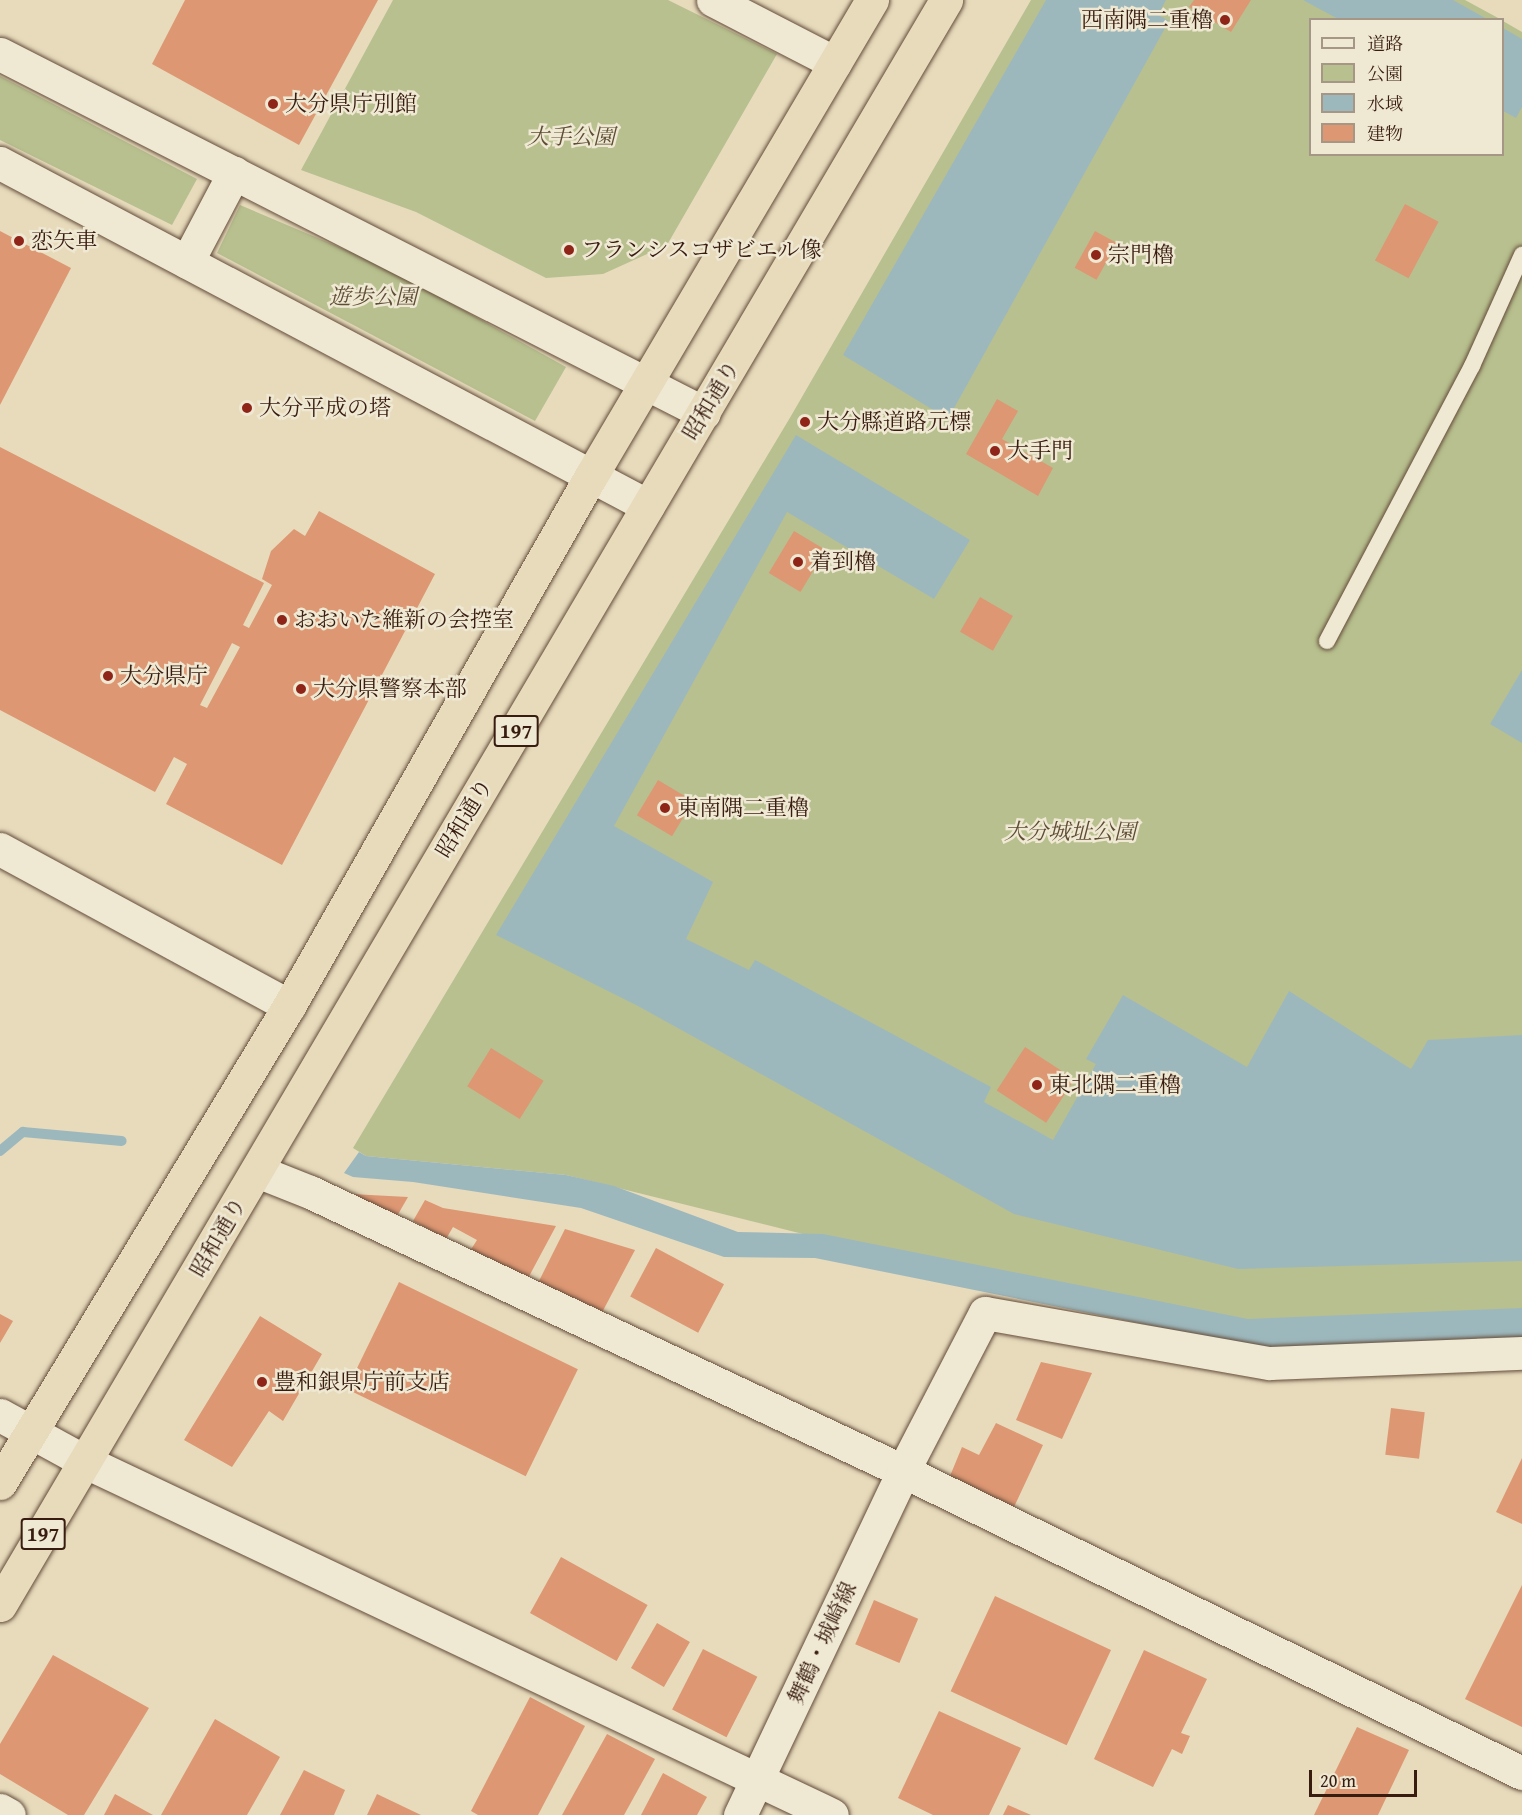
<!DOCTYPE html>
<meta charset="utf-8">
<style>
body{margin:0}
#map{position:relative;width:1522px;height:1815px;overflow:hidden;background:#e7dbbc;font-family:"Gentium Book Plus","Noto Serif JP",serif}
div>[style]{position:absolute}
.green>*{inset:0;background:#b8c08f}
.water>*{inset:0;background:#9db8bd}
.stream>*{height:10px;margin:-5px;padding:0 5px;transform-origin:5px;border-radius:5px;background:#9db8bd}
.building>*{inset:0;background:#dd9773;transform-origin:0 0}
.roads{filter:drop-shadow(0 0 2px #644c3a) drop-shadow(0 0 2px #644c3a)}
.lane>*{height:16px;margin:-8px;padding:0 8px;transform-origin:8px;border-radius:8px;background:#efe8d3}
.street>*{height:33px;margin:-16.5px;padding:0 16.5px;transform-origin:16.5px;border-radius:16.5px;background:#efe8d3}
.secondary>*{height:33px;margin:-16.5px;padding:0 16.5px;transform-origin:16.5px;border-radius:16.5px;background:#efe8d3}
.highway>*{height:33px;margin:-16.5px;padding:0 16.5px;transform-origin:16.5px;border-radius:16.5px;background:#e7dbbc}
.dots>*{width:16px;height:16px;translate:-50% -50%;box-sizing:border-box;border:3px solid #efe8d3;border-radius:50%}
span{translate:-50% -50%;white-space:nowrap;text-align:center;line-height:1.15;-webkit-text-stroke:5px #efe8d3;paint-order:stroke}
.shield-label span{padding:2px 4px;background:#efe8d3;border:2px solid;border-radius:4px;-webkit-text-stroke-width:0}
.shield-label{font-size:21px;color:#381c0f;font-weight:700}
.poi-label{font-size:22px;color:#381c0f}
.right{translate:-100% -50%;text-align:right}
.left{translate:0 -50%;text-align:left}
.park-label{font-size:22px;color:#5e4d35;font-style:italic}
.street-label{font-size:22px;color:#381c0f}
.legend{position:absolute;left:1309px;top:18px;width:195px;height:138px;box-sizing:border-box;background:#efe8d3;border:2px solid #a69685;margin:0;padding:8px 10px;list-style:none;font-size:18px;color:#381c0f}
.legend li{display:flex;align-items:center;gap:12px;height:30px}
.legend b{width:30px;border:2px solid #a69685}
.scale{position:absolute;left:1309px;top:1770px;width:108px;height:27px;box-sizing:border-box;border:3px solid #381c0f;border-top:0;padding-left:8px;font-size:18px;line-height:21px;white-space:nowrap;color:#381c0f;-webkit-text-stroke:4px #efe8d3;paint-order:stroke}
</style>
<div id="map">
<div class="green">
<i style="clip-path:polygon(393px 0,668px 0,777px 54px,667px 245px,603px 274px,546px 278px,416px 212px,301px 170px)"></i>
<i style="clip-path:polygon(1031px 0,1465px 0,1500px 19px,1310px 20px,1310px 154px,1502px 154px,1503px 21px,1522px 32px,1522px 1332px,1252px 1346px,566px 1175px,366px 1156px,353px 1148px,791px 416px)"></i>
<i style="clip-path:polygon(0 76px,197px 179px,172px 225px,0 140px)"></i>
<i style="clip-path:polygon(240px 205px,386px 267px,566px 367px,535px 421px,217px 253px)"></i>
</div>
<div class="water">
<i style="clip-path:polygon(1046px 0,1166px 0,1158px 15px,1169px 21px,948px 419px,843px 355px)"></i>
<i style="clip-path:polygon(1303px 0,1453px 0,1487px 19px,1338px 19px)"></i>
<i style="clip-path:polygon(1503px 28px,1522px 39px,1522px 107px,1516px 118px,1503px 111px)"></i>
<i style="clip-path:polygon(796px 435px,970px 540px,934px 599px,787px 512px,614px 826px,713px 882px,686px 939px,749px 970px,755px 960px,991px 1087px,984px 1102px,1053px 1140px,1096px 1064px,1086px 1059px,1123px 995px,1247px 1067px,1289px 991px,1411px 1069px,1428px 1040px,1522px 1035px,1522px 1261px,1238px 1269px,1014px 1214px,638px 1006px,496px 935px)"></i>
<i style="clip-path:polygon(1522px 670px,1522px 743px,1490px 724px)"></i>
<i style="clip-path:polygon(359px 1152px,366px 1156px,566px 1175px,614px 1186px,738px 1232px,823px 1234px,1248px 1319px,1522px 1308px,1522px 1339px,1263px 1348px,815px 1258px,724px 1257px,581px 1208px,413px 1182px,353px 1177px,344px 1173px)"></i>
</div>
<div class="stream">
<i style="left:0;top:1151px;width:30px;rotate:-40deg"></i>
<i style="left:23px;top:1132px;width:99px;rotate:5.2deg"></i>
</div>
<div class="building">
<i style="clip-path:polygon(185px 0,378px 0,299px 145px,152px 64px)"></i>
<i style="clip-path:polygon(1194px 0,1251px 0,1231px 32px,1189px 7px)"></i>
<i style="left:1405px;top:204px;width:38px;height:64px;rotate:28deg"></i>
<i style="clip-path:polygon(0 231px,71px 268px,0 405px)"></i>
<i style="left:1095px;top:231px;width:25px;height:42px;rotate:29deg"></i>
<i style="clip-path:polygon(997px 399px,1018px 411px,1002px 439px,1053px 468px,1038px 496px,966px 454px)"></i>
<i style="clip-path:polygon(evenodd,0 447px,264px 583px,243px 625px,249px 628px,272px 585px,262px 579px,271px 551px,294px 529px,305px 536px,319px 511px,435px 574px,282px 865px,166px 804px,187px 764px,174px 757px,155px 792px,0 710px,0 447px,232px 643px,240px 647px,207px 708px,200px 705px,232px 643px)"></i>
<i style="left:794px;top:531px;width:37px;height:49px;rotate:31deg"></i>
<i style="left:980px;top:597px;width:38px;height:40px;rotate:30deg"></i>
<i style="left:658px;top:780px;width:41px;height:41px;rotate:31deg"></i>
<i style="left:1025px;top:1047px;width:59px;height:52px;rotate:33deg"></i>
<i style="left:491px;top:1048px;width:62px;height:45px;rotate:32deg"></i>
<i style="clip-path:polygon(351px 1194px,408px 1197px,393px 1223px)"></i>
<i style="clip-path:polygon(425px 1200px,443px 1208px,556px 1226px,526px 1282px,470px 1251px,477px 1240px,453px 1227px,446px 1239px,413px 1221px)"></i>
<i style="clip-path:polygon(565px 1229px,635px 1250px,597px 1322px,535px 1289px)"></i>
<i style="left:656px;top:1248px;width:77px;height:55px;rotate:28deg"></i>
<i style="left:399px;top:1282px;width:199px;height:119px;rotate:26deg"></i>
<i style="clip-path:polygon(0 1314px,13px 1321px,0 1343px)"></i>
<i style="clip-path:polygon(260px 1316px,322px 1354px,283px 1421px,269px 1411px,232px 1467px,184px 1440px)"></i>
<i style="clip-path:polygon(1041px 1362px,1092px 1373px,1062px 1439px,1016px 1420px)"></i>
<i style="left:1391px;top:1408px;width:34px;height:47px;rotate:7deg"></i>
<i style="clip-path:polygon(996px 1423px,1043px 1445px,1014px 1507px,950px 1476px,962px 1447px,979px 1455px)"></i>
<i style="clip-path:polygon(1522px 1458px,1522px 1524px,1496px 1512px)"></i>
<i style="left:561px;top:1557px;width:99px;height:64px;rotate:29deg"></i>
<i style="clip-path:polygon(1522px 1585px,1522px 1727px,1465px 1699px)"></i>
<i style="left:995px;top:1596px;width:128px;height:105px;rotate:25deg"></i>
<i style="left:874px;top:1600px;width:48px;height:48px;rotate:23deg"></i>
<i style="left:657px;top:1623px;width:38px;height:52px;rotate:30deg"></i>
<i style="left:703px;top:1649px;width:61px;height:68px;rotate:27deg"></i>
<i style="clip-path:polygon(1144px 1650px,1207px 1679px,1181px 1733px,1190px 1736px,1182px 1754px,1172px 1749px,1153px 1787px,1094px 1759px)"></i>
<i style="clip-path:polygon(53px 1655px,149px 1708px,84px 1815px,68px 1815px,0 1774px,0 1744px)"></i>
<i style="clip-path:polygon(530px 1697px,585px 1726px,538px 1815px,478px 1815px,471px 1811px)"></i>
<i style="clip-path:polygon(939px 1711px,1021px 1748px,989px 1815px,933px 1815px,898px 1798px)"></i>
<i style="clip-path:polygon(215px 1719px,280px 1757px,247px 1815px,161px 1815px)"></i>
<i style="clip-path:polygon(1357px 1727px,1409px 1750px,1378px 1815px,1314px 1815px)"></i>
<i style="clip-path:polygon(607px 1734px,655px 1759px,624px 1815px,562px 1815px)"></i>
<i style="clip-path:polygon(304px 1770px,345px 1790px,334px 1815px,280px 1815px)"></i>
<i style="clip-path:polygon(663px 1773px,707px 1797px,697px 1815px,641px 1815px)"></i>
<i style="clip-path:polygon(115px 1794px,153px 1815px,104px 1815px)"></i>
<i style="clip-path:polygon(377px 1794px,421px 1815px,367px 1815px)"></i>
<i style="clip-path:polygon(1008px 1805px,1031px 1815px,1003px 1815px)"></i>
</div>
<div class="roads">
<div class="lane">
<i style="left:1327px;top:641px;width:311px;rotate:-62.2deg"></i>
<i style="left:1472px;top:366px;width:122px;rotate:-65.8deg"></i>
</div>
<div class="street">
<i style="left:713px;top:0;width:137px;rotate:27.3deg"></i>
<i style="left:187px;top:262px;width:101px;rotate:-62.2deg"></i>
<i style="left:0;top:849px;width:329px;rotate:28.5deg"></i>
<i style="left:257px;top:1171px;width:57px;rotate:21.6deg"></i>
<i style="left:310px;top:1192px;width:655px;rotate:25.2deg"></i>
<i style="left:903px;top:1471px;width:689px;rotate:26.01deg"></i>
<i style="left:0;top:1415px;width:98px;rotate:28.7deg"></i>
<i style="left:86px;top:1462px;width:825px;rotate:25.32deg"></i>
<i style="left:0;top:1810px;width:10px;rotate:29deg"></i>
<i style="left:740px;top:1815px;width:381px;rotate:-64.6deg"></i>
<i style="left:903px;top:1471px;width:178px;rotate:-62.6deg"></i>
<i style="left:985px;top:1313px;width:289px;rotate:10deg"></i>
<i style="left:1270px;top:1363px;width:252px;rotate:-2.3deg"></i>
</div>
<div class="secondary">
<i style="left:0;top:54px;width:790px;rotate:27.02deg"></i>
<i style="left:0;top:163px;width:733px;rotate:27.89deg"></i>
</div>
<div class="highway">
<i style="left:0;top:1483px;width:558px;rotate:-58.79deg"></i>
<i style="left:289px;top:1006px;width:610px;rotate:-60.33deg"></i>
<i style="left:591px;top:476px;width:553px;rotate:-59.45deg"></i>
<i style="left:0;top:1605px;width:1863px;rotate:-59.48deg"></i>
</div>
</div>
<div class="dots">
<i style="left:1225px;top:20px;background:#8f2418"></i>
<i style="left:273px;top:104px;background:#8f2418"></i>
<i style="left:19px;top:241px;background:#8f2418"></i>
<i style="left:569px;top:250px;background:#8f2418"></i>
<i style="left:1096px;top:255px;background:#8f2418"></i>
<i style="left:247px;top:408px;background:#8f2418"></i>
<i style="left:805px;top:422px;background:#8f2418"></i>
<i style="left:995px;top:451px;background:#8f2418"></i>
<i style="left:798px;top:562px;background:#8f2418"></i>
<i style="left:282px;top:620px;background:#8f2418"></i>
<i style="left:108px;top:676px;background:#8f2418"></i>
<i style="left:301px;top:689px;background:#8f2418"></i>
<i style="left:665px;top:808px;background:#8f2418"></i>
<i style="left:1037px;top:1085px;background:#8f2418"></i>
<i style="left:262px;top:1382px;background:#8f2418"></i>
</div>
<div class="shield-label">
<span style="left:516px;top:731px">197</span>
<span style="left:43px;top:1534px">197</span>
</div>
<div class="poi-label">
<span class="right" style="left:1213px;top:20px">西南隅二重櫓</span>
<span class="left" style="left:285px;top:104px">大分県庁別館</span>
<span class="left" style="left:31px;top:241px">恋矢車</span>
<span class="left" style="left:581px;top:250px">フランシスコザビエル像</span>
<span class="left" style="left:1108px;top:255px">宗門櫓</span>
<span class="left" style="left:259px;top:408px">大分平成の塔</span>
<span class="left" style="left:817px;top:422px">大分縣道路元標</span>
<span class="left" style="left:1007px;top:451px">大手門</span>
<span class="left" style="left:810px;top:562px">着到櫓</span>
<span class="left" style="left:294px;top:620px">おおいた維新の会控室</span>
<span class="left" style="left:120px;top:676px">大分県庁</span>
<span class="left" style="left:313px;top:689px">大分県警察本部</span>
<span class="left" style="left:677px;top:808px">東南隅二重櫓</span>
<span class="left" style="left:1049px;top:1085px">東北隅二重櫓</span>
<span class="left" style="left:274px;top:1382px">豊和銀県庁前支店</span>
</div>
<div class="park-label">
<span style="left:571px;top:137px">大手公園</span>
<span style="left:373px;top:297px">遊歩公園</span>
<span style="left:1070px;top:832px">大分城址公園</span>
</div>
<div class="street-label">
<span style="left:711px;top:400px;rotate:-59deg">昭和通り</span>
<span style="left:464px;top:818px;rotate:-59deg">昭和通り</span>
<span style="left:218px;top:1237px;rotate:-60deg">昭和通り</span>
<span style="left:822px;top:1643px;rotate:-65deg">舞鶴・城崎線</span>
</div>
<ul class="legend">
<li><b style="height:8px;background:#efe8d3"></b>道路</li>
<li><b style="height:16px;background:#b8c08f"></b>公園</li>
<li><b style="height:16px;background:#9db8bd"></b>水域</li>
<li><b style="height:16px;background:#dd9773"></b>建物</li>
</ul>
<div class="scale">20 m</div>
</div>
